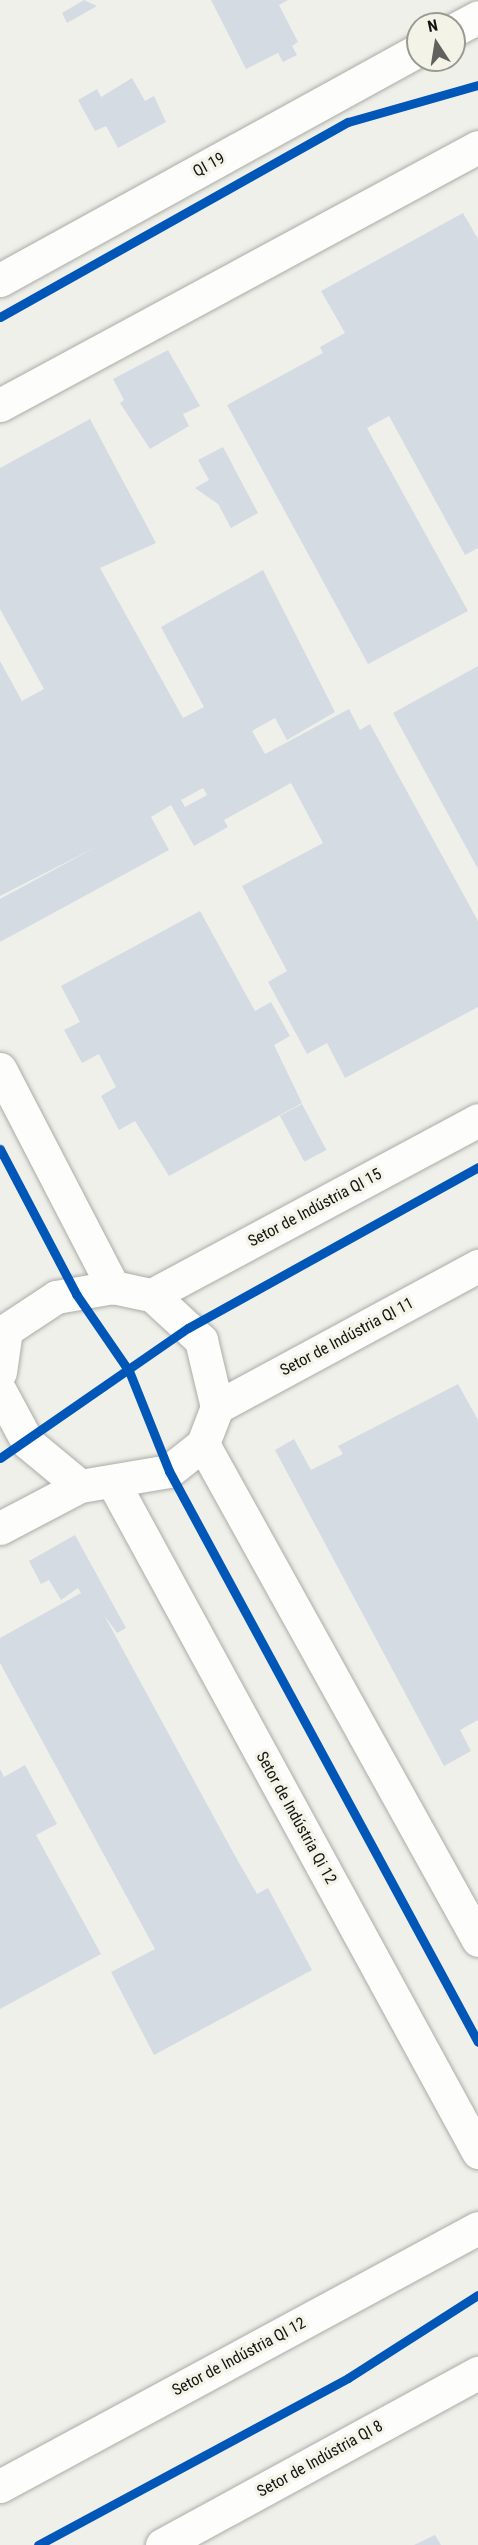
<!DOCTYPE html>
<meta charset="utf-8">
<style>
body{margin:0}
#map{position:relative;width:478px;height:2545px;overflow:hidden;background:#f0f0eb;font-family:"Roboto Condensed",sans-serif}
div>[style]{position:absolute}
.building>*{inset:0;background:#d4dbe3;transform-origin:0 0}
.roads{filter:drop-shadow(0 0 2px #acaca7) drop-shadow(0 0 2px #acaca7)}
.minor>*{height:33px;margin:-16.5px;padding:0 16.5px;transform-origin:16.5px;border-radius:16.5px;background:#fdfdfc}
.cycleway>*{height:9px;margin:-4.5px;padding:0 4.5px;transform-origin:4.5px;border-radius:4.5px;background:#0057b8}
span{translate:-50% -50%;white-space:nowrap;text-align:center;line-height:1.15;-webkit-text-stroke:6px #f3f3e8;paint-order:stroke}
.street-label{font-size:16px;color:#151411}
.north{position:absolute;left:406px;top:12px;width:60px;height:60px;box-sizing:border-box;background:#f3f3e8;border:2px solid #9a9a92;border-radius:50%;rotate:348deg;font-size:16px;font-weight:700;line-height:24px;text-align:center;color:#151411}
.north::after{content:'';display:block;margin:auto;width:21px;height:27px;background:#62615d;clip-path:polygon(50% 0,100% 100%,50% 72%,0 100%)}
</style>
<div id="map">
<div class="building">
<i style="clip-path:polygon(84px 0,97px 6px,67px 23px,62px 13px)"></i>
<i style="clip-path:polygon(211px 0,288px 0,279px 5px,298px 42px,292px 46px,297px 55px,283px 62px,278px 53px,246px 69px)"></i>
<i style="clip-path:polygon(132px 78px,145px 101px,154px 96px,166px 122px,118px 148px,106px 126px,95px 131px,78px 100px,97px 89px,101px 97px)"></i>
<i style="clip-path:polygon(463px 213px,478px 239px,478px 548px,465px 555px,389px 416px,367px 428px,468px 611px,368px 664px,227px 405px,323px 353px,320px 347px,345px 333px,321px 291px)"></i>
<i style="clip-path:polygon(168px 350px,200px 406px,183px 414px,189px 426px,150px 449px,120px 403px,124px 400px,113px 379px)"></i>
<i style="clip-path:polygon(evenodd,90px 419px,156px 543px,100px 568px,183px 718px,204px 707px,161px 627px,263px 570px,335px 712px,287px 740px,275px 718px,252px 731px,265px 754px,349px 709px,360px 730px,370px 724px,478px 921px,478px 1007px,345px 1078px,327px 1043px,307px 1054px,268px 982px,287px 971px,242px 886px,323px 843px,291px 783px,224px 820px,228px 827px,194px 846px,171px 805px,151px 817px,169px 850px,0 942px,0 899px,98px 846px,0 896px,0 661px,22px 701px,44px 689px,0 609px,0 468px,90px 419px,203px 788px,207px 795px,185px 807px,181px 800px,203px 788px)"></i>
<i style="clip-path:polygon(223px 447px,258px 513px,231px 528px,218px 504px,195px 488px,209px 480px,198px 460px)"></i>
<i style="clip-path:polygon(478px 666px,478px 869px,393px 713px)"></i>
<i style="clip-path:polygon(200px 911px,255px 1011px,271px 1002px,290px 1036px,274px 1045px,302px 1103px,169px 1176px,135px 1121px,119px 1130px,101px 1096px,116px 1087px,99px 1054px,82px 1063px,64px 1030px,80px 1022px,61px 986px)"></i>
<i style="left:302px;top:1104px;width:52px;height:25px;rotate:62deg"></i>
<i style="clip-path:polygon(458px 1384px,478px 1420px,478px 1720px,460px 1730px,471px 1751px,444px 1766px,275px 1450px,294px 1439px,311px 1470px,343px 1454px,338px 1446px)"></i>
<i style="clip-path:polygon(75px 1535px,126px 1628px,117px 1633px,104px 1615px,234px 1854px,257px 1894px,268px 1888px,312px 1970px,154px 2055px,111px 1972px,155px 1949px,0 1663px,0 1638px,81px 1593px,78px 1588px,61px 1600px,49px 1580px,41px 1584px,29px 1561px)"></i>
<i style="clip-path:polygon(25px 1765px,57px 1824px,36px 1835px,101px 1954px,0 2009px,0 1769px,4px 1777px)"></i>
<i style="clip-path:polygon(435px 2535px,441px 2545px,414px 2545px)"></i>
</div>
<div class="roads">
<div class="minor">
<i style="left:454px;top:30px;width:27px;rotate:-28deg"></i>
<i style="left:0;top:280px;width:477px;rotate:-28.8deg"></i>
<i style="left:0;top:405px;width:543px;rotate:-28.36deg"></i>
<i style="left:0;top:1069px;width:246px;rotate:62.6deg"></i>
<i style="left:152px;top:1295px;width:370px;rotate:-28.2deg"></i>
<i style="left:0;top:1372px;width:42px;rotate:-81.9deg"></i>
<i style="left:6px;top:1330px;width:60px;rotate:-33.4deg"></i>
<i style="left:56px;top:1297px;width:58px;rotate:-10deg"></i>
<i style="left:113px;top:1287px;width:40px;rotate:12deg"></i>
<i style="left:152px;top:1295px;width:67px;rotate:42.6deg"></i>
<i style="left:201px;top:1340px;width:69px;rotate:76.6deg"></i>
<i style="left:217px;top:1407px;width:40px;rotate:111deg"></i>
<i style="left:203px;top:1444px;width:43px;rotate:141.5deg"></i>
<i style="left:169px;top:1471px;width:90px;rotate:170.4deg"></i>
<i style="left:80px;top:1486px;width:67px;rotate:-140.4deg"></i>
<i style="left:28px;top:1443px;width:59px;rotate:-118.3deg"></i>
<i style="left:217px;top:1407px;width:297px;rotate:-28.4deg"></i>
<i style="left:203px;top:1444px;width:567px;rotate:60.99deg"></i>
<i style="left:114px;top:1484px;width:761px;rotate:61.41deg"></i>
<i style="left:0;top:1528px;width:90px;rotate:-27.7deg"></i>
<i style="left:0;top:2486px;width:543px;rotate:-28.36deg"></i>
<i style="left:162px;top:2545px;width:360px;rotate:-28.6deg"></i>
</div>
</div>
<div class="cycleway">
<i style="left:0;top:317px;width:399px;rotate:-29.3deg"></i>
<i style="left:348px;top:122px;width:135px;rotate:-15.9deg"></i>
<i style="left:0;top:1149px;width:164px;rotate:62.3deg"></i>
<i style="left:76px;top:1294px;width:93px;rotate:55.5deg"></i>
<i style="left:129px;top:1371px;width:108px;rotate:68.2deg"></i>
<i style="left:169px;top:1471px;width:649px;rotate:61.58deg"></i>
<i style="left:0;top:1458px;width:229px;rotate:-34.7deg"></i>
<i style="left:188px;top:1328px;width:332px;rotate:-29deg"></i>
<i style="left:38px;top:2545px;width:352px;rotate:-28.3deg"></i>
<i style="left:348px;top:2378px;width:154px;rotate:-32.6deg"></i>
</div>
<div class="street-label">
<span style="left:209px;top:165px;rotate:-29deg">QI 19</span>
<span style="left:315px;top:1208px;rotate:-28deg">Setor de Indústria QI 15</span>
<span style="left:347px;top:1337px;rotate:-28deg">Setor de Indústria QI 11</span>
<span style="left:296px;top:1818px;rotate:61deg">Setor de Indústria Qi 12</span>
<span style="left:239px;top:2357px;rotate:-28deg">Setor de Indústria QI 12</span>
<span style="left:320px;top:2459px;rotate:-29deg">Setor de Indústria QI 8</span>
</div>
<div class="north">N</div>
</div>
